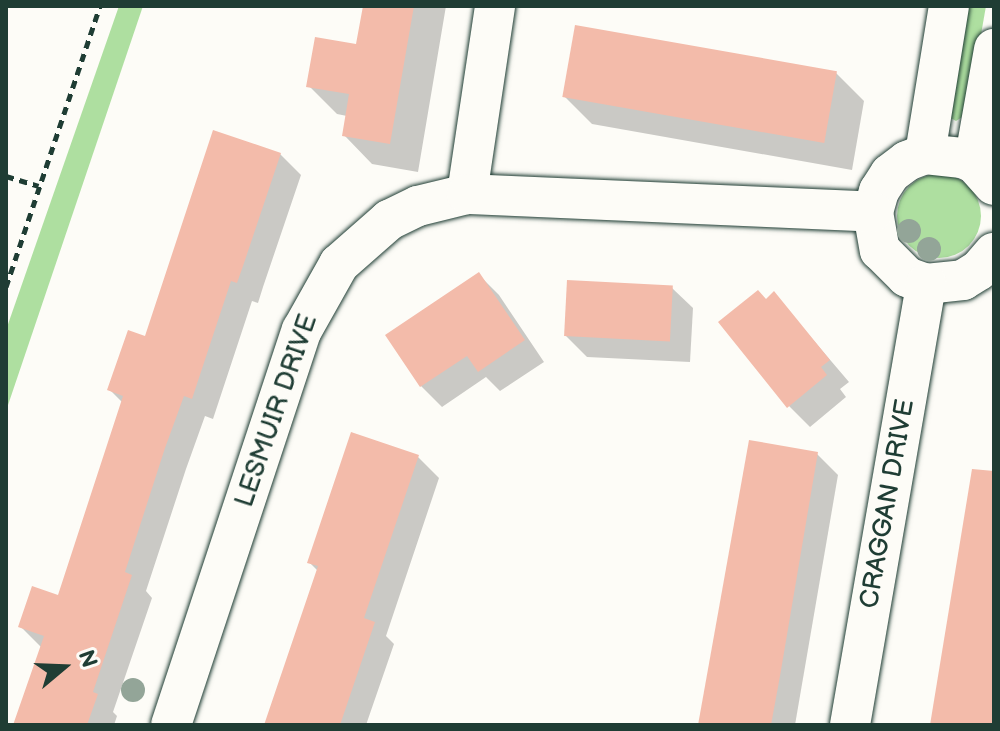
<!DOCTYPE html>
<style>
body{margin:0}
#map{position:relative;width:1000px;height:731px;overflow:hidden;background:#fdfcf7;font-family:"Balsamiq Sans",sans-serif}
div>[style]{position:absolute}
.green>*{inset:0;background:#aedfa0}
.round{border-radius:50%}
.shadow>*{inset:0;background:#0003}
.building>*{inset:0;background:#f3bbaa;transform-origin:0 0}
.path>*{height:5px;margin-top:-2.5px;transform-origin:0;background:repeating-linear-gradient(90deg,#1f3d34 0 8px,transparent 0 14px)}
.roads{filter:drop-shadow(0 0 2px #1f3d34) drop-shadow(0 0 2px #1f3d34)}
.street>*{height:40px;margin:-20px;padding:0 20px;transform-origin:20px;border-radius:20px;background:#fdfcf7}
.trees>*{width:24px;height:24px;margin:-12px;border-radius:50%;background:#93a598}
span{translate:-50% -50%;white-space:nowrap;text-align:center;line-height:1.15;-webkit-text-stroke:7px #fdfcf7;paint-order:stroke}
.street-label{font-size:26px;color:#1f3d34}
.frame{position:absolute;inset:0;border:8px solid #1f3d34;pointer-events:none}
.north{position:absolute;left:24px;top:627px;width:80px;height:80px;-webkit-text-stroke:6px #fdfcf7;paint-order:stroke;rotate:71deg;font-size:22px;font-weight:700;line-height:32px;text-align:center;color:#1f3d34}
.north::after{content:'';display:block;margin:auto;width:28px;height:36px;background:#1f3d34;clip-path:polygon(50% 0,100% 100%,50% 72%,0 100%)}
</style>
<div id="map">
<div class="green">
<i style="clip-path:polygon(119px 6px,143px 6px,6px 411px,6px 330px)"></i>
<i style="clip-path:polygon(965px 6px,986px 6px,967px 114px,956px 121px,949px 117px)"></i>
<i class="round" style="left:897px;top:174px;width:84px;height:84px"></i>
</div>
<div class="shadow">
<i style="clip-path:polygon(365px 6px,446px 6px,418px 172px,372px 164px,344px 135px,347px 116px,337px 114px,309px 86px,358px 46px)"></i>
<i style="clip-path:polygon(836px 73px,864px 101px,852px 170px,592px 124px,564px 96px)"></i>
<i style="clip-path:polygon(280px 154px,301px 175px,263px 287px,258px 303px,252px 301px,213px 419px,205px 416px,186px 469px,146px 591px,152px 598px,113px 712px,117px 716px,114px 725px,15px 725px,42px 648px,20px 626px,59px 598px,123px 403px,110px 390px)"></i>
<i style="clip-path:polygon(478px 274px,499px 295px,544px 362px,500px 391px,486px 377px,442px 407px,421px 386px,387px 336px)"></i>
<i style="clip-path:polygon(672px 288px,693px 308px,690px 362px,587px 357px,566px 336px)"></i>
<i style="clip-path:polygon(774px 294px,849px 382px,840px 389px,846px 397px,810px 427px,789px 406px)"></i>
<i style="clip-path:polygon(352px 435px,418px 457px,439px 478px,386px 636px,394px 644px,366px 725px,266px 725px,318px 571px,309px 562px)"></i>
<i style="clip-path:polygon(817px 454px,838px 475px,795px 725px,700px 725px)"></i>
</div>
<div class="building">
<i style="clip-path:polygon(363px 6px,414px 6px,390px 144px,342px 136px,349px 94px,306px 87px,315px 37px,356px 44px)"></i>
<i style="left:575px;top:25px;width:266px;height:73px;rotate:10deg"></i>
<i style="clip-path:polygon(213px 130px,281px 153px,243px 266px,237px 283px,231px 281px,192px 399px,184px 396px,165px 448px,125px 572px,132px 575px,93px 692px,98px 694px,87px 725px,13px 725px,44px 636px,18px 627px,32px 586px,58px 595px,123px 396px,107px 390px,128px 330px,145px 336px)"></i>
<i style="clip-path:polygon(479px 272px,525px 340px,478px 372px,467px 356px,420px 387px,385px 335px)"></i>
<i style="left:567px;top:280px;width:106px;height:56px;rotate:3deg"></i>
<i style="clip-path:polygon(758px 290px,766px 299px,774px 291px,830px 360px,821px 367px,827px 375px,787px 408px,718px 322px)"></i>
<i style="clip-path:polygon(351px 432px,419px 455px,364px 618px,375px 622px,340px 725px,264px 725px,318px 566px,307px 563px)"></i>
<i style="clip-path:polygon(749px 440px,818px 452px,780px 676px,771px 725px,698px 725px)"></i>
<i style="clip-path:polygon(972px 469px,994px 471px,994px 725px,930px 725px)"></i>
</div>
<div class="path">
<i style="left:6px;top:176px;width:34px;rotate:17deg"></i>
<i style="left:6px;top:287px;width:296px;rotate:-71.5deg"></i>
</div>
<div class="roads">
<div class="street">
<i style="left:925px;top:154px;width:150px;rotate:-80.8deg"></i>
<i style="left:974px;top:163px;width:116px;rotate:-80deg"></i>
<i style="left:994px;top:185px;width:30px;rotate:-132deg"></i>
<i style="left:974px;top:163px;width:13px;rotate:-157deg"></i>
<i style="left:962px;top:158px;width:37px;rotate:-174deg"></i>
<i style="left:925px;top:154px;width:19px;rotate:159deg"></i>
<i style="left:907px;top:161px;width:21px;rotate:143deg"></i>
<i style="left:890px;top:174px;width:20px;rotate:123deg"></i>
<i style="left:879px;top:191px;width:22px;rotate:106deg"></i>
<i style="left:873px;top:212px;width:39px;rotate:80deg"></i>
<i style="left:880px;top:250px;width:38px;rotate:45deg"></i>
<i style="left:907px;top:277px;width:20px;rotate:20deg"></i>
<i style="left:926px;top:284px;width:37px;rotate:-6deg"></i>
<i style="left:963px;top:280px;width:19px;rotate:-32deg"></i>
<i style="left:979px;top:270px;width:23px;rotate:-49deg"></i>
<i style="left:467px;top:194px;width:190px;rotate:-81.5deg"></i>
<i style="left:171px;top:725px;width:416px;rotate:-71.7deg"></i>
<i style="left:302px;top:330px;width:76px;rotate:-60.7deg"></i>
<i style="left:339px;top:264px;width:67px;rotate:-41.3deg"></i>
<i style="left:389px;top:220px;width:32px;rotate:-26deg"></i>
<i style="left:418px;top:206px;width:50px;rotate:-13.8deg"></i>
<i style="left:467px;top:194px;width:406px;rotate:2.5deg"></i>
<i style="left:850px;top:725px;width:448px;rotate:-80.2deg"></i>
</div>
</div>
<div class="trees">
<i style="left:909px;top:231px"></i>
<i style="left:929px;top:249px"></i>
<i style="left:133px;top:690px"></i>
</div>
<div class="street-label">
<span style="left:277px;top:411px;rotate:-71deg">LESMUIR DRIVE</span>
<span style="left:888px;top:504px;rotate:-80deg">CRAGGAN DRIVE</span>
</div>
<div class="frame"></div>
<div class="north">N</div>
</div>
